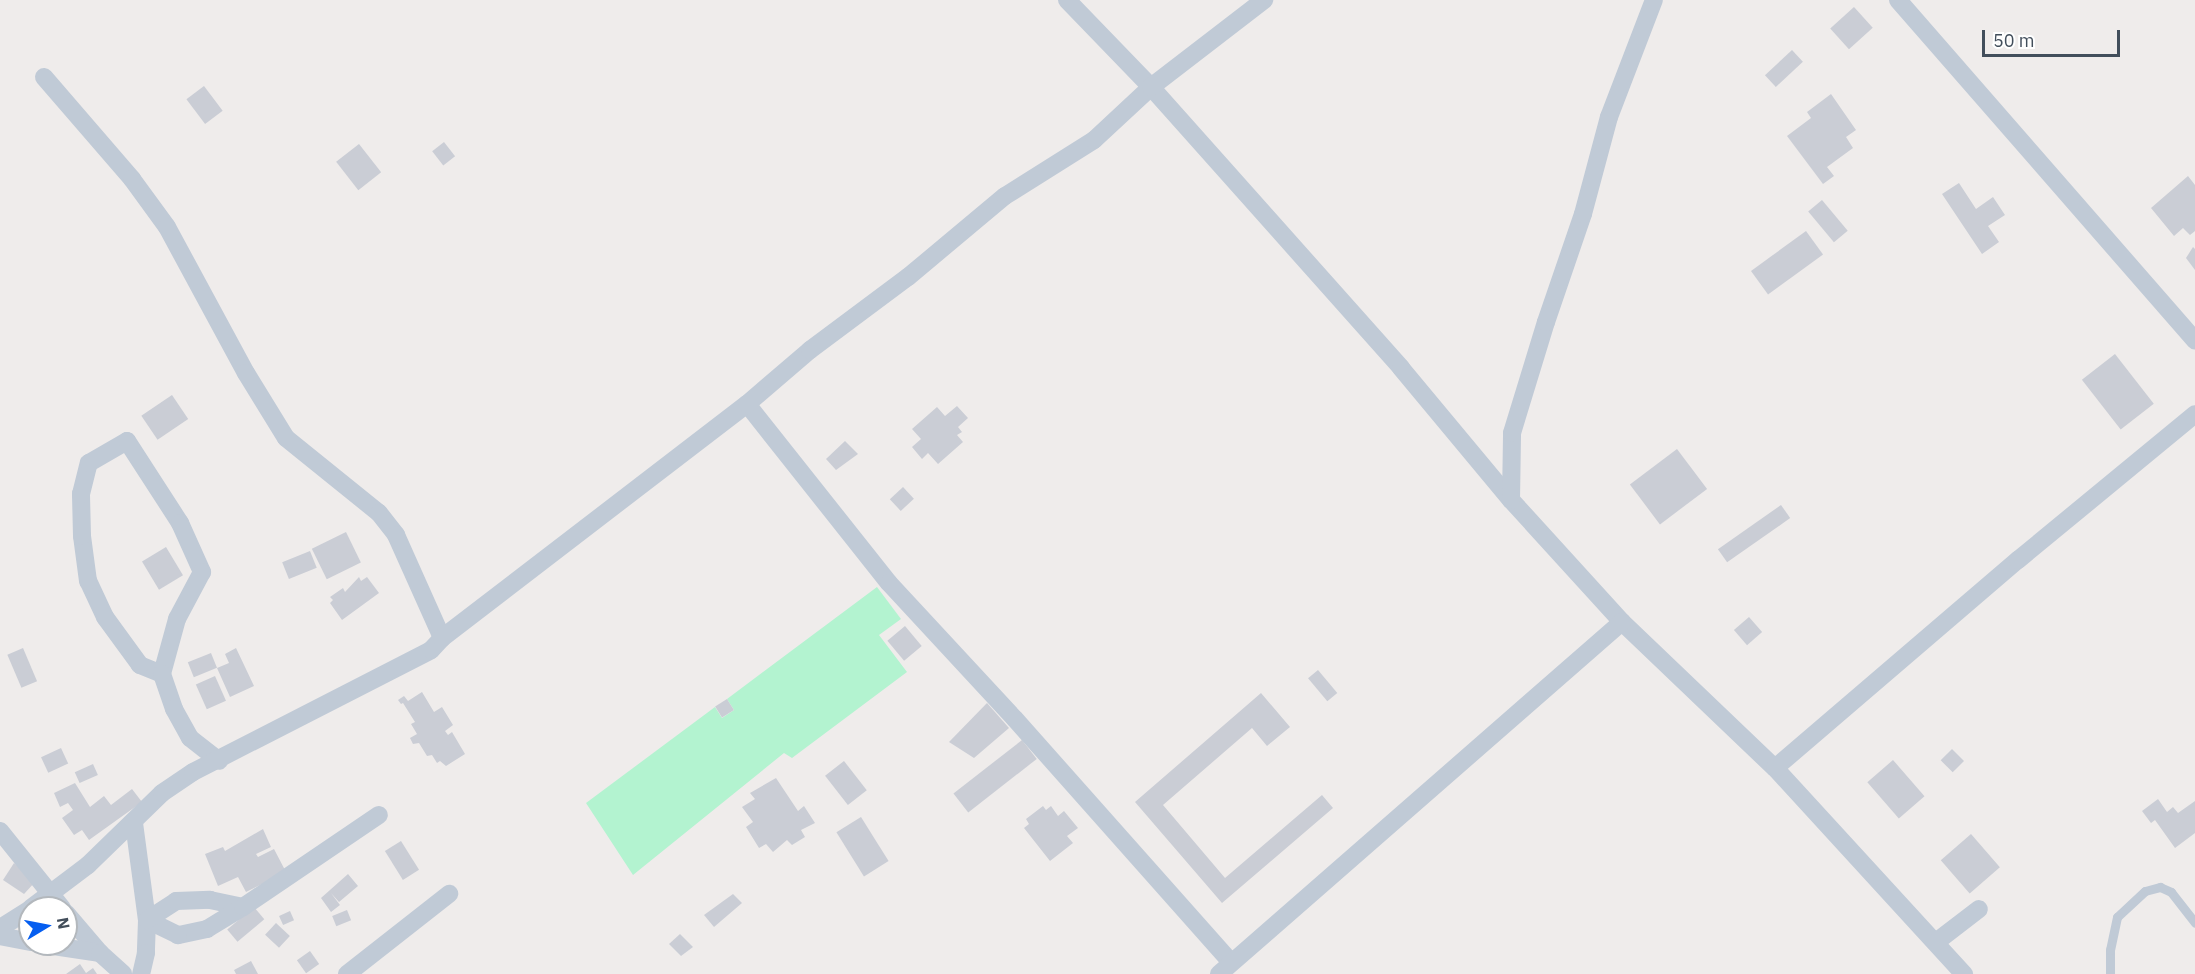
<!DOCTYPE html>
<style>
body{margin:0}
#map{position:relative;width:2195px;height:974px;overflow:hidden;background:#efeceb;font-family:"IBM Plex Sans",sans-serif}
div>[style]{position:absolute}
.green>*{inset:0;background:#b3f3d0}
.building>*{inset:0;background:#cacdd5;transform-origin:0 0}
.service>*{height:9px;margin:-4.5px;padding:0 4.5px;transform-origin:4.5px;border-radius:4.5px;background:#c0cad6}
.minor>*{height:18px;margin:-9px;padding:0 9px;transform-origin:9px;border-radius:9px;background:#c0cad6}
span{translate:-50% -50%;white-space:nowrap;text-align:center;line-height:1.15;-webkit-text-stroke:4.5px #fff;paint-order:stroke}
.north{position:absolute;left:18px;top:896px;width:60px;height:60px;box-sizing:border-box;background:#fff;border:2px solid #b3b8bd;border-radius:50%;rotate:80deg;font-size:16px;font-weight:700;line-height:24px;text-align:center;color:#424e5b}
.north::after{content:'';display:block;margin:auto;width:21px;height:27px;background:#055ef0;clip-path:polygon(50% 0,100% 100%,50% 72%,0 100%)}
.scale{position:absolute;left:1982px;top:30px;width:138px;height:27px;box-sizing:border-box;border:3px solid #424e5b;border-top:0;padding-left:8px;font-size:18px;line-height:21px;white-space:nowrap;color:#424e5b;-webkit-text-stroke:4px #fff;paint-order:stroke}
</style>
<div id="map">
<div class="green">
<i style="clip-path:polygon(877px 587px,901px 619px,879px 635px,907px 672px,792px 758px,784px 753px,633px 875px,586px 803px,715px 707px,722px 718px,734px 710px,727px 699px)"></i>
</div>
<div class="building">
<i style="left:1854px;top:7px;width:28px;height:32px;rotate:48deg"></i>
<i style="left:1792px;top:50px;width:16px;height:37px;rotate:47deg"></i>
<i style="left:204px;top:86px;width:31px;height:22px;rotate:53deg"></i>
<i style="clip-path:polygon(1831px 94px,1856px 130px,1846px 137px,1853px 148px,1827px 167px,1834px 176px,1823px 184px,1787px 136px,1811px 118px,1807px 112px)"></i>
<i style="left:444px;top:142px;width:18px;height:15px;rotate:52deg"></i>
<i style="left:359px;top:144px;width:36px;height:29px;rotate:52deg"></i>
<i style="clip-path:polygon(2188px 176px,2195px 185px,2195px 231px,2190px 235px,2183px 228px,2174px 236px,2151px 208px)"></i>
<i style="clip-path:polygon(1959px 183px,1976px 209px,1993px 197px,2005px 215px,1988px 226px,1999px 242px,1982px 254px,1942px 194px)"></i>
<i style="left:1822px;top:200px;width:40px;height:18px;rotate:50deg"></i>
<i style="left:1806px;top:231px;width:29px;height:68px;rotate:54deg"></i>
<i style="clip-path:polygon(2193px 247px,2195px 249px,2195px 270px,2186px 258px)"></i>
<i style="left:2115px;top:354px;width:63px;height:42px;rotate:52deg"></i>
<i style="left:172px;top:395px;width:29px;height:37px;rotate:56deg"></i>
<i style="clip-path:polygon(957px 406px,968px 418px,958px 427px,962px 432px,957px 435px,963px 442px,938px 464px,928px 453px,922px 459px,912px 447px,921px 439px,912px 429px,937px 407px,945px 416px)"></i>
<i style="clip-path:polygon(845px 441px,858px 454px,836px 470px,826px 459px)"></i>
<i style="left:1677px;top:449px;width:50px;height:59px;rotate:53deg"></i>
<i style="left:903px;top:487px;width:16px;height:18px;rotate:47deg"></i>
<i style="left:1781px;top:505px;width:16px;height:77px;rotate:55deg"></i>
<i style="left:346px;top:532px;width:34px;height:38px;rotate:64deg"></i>
<i style="left:166px;top:547px;width:33px;height:28px;rotate:59deg"></i>
<i style="left:310px;top:551px;width:18px;height:30px;rotate:68deg"></i>
<i style="clip-path:polygon(359px 577px,361px 581px,367px 577px,379px 593px,342px 620px,330px 603px,333px 600px,330px 597px,343px 588px,345px 592px)"></i>
<i style="left:1749px;top:617px;width:20px;height:20px;rotate:49deg"></i>
<i style="left:905px;top:626px;width:26px;height:23px;rotate:50deg"></i>
<i style="left:23px;top:648px;width:36px;height:17px;rotate:67deg"></i>
<i style="clip-path:polygon(236px 648px,254px 686px,230px 697px,217px 668px,229px 663px,225px 654px)"></i>
<i style="left:211px;top:653px;width:16px;height:25px;rotate:68deg"></i>
<i style="left:1318px;top:670px;width:30px;height:13px;rotate:50deg"></i>
<i style="left:215px;top:676px;width:27px;height:21px;rotate:66deg"></i>
<i style="clip-path:polygon(422px 692px,434px 712px,442px 707px,453px 725px,445px 731px,448px 735px,452px 732px,465px 754px,446px 766px,440px 761px,437px 763px,432px 755px,427px 756px,419px 743px,413px 744px,410px 738px,417px 734px,411px 724px,415px 722px,403px 703px,401px 704px,398px 700px,404px 696px,408px 701px)"></i>
<i style="clip-path:polygon(1261px 693px,1290px 727px,1267px 746px,1252px 728px,1163px 805px,1225px 878px,1322px 795px,1333px 808px,1222px 903px,1135px 802px)"></i>
<i style="left:727px;top:699px;width:13px;height:14px;rotate:58deg"></i>
<i style="clip-path:polygon(987px 703px,1009px 728px,974px 758px,949px 742px)"></i>
<i style="left:1022px;top:740px;width:24px;height:87px;rotate:52deg"></i>
<i style="left:61px;top:748px;width:17px;height:22px;rotate:65deg"></i>
<i style="left:1952px;top:749px;width:17px;height:16px;rotate:45deg"></i>
<i style="left:1893px;top:760px;width:48px;height:34px;rotate:49deg"></i>
<i style="left:844px;top:761px;width:37px;height:24px;rotate:52deg"></i>
<i style="left:93px;top:764px;width:12px;height:20px;rotate:66deg"></i>
<i style="clip-path:polygon(776px 778px,798px 811px,804px 806px,815px 823px,801px 830px,805px 837px,792px 845px,787px 840px,773px 852px,766px 844px,759px 848px,746px 827px,753px 822px,742px 807px,755px 799px,750px 793px)"></i>
<i style="clip-path:polygon(75px 783px,90px 807px,104px 796px,111px 805px,132px 789px,142px 802px,89px 840px,82px 830px,74px 835px,62px 818px,73px 810px,68px 803px,60px 807px,54px 793px)"></i>
<i style="clip-path:polygon(2158px 799px,2167px 812px,2173px 807px,2178px 813px,2195px 801px,2195px 833px,2175px 848px,2155px 820px,2151px 823px,2142px 811px)"></i>
<i style="clip-path:polygon(1043px 806px,1046px 810px,1051px 806px,1058px 816px,1064px 811px,1078px 828px,1067px 836px,1073px 843px,1050px 861px,1024px 828px,1029px 824px,1026px 819px)"></i>
<i style="left:861px;top:817px;width:52px;height:29px;rotate:58deg"></i>
<i style="clip-path:polygon(263px 829px,271px 847px,256px 854px,258px 857px,274px 849px,286px 872px,246px 892px,238px 877px,218px 886px,205px 854px,223px 847px,225px 851px)"></i>
<i style="left:1971px;top:834px;width:44px;height:40px;rotate:49deg"></i>
<i style="left:401px;top:841px;width:34px;height:19px;rotate:58deg"></i>
<i style="clip-path:polygon(14px 863px,36px 881px,24px 894px,3px 880px)"></i>
<i style="clip-path:polygon(348px 874px,358px 886px,339px 902px,331px 893px,340px 905px,331px 912px,321px 898px)"></i>
<i style="clip-path:polygon(733px 894px,742px 903px,714px 927px,704px 915px)"></i>
<i style="left:254px;top:907px;width:16px;height:35px;rotate:50deg"></i>
<i style="left:347px;top:910px;width:11px;height:16px;rotate:68deg"></i>
<i style="left:290px;top:911px;width:10px;height:12px;rotate:66deg"></i>
<i style="left:276px;top:923px;width:19px;height:16px;rotate:43deg"></i>
<i style="clip-path:polygon(680px 934px,693px 947px,681px 956px,669px 944px)"></i>
<i style="left:310px;top:951px;width:16px;height:16px;rotate:55deg"></i>
<i style="clip-path:polygon(251px 961px,258px 974px,236px 974px,234px 970px)"></i>
<i style="clip-path:polygon(80px 964px,86px 973px,93px 968px,97px 974px,66px 974px)"></i>
</div>
<div class="service">
<i style="left:2110px;top:974px;width:24px;rotate:-90deg"></i>
<i style="left:2110px;top:950px;width:34px;rotate:-78deg"></i>
<i style="left:2117px;top:917px;width:38px;rotate:-43deg"></i>
<i style="left:2145px;top:891px;width:16px;rotate:-15deg"></i>
<i style="left:2160px;top:887px;width:12px;rotate:24deg"></i>
<i style="left:2171px;top:892px;width:39px;rotate:52deg"></i>
</div>
<div class="minor">
<i style="left:1067px;top:0;width:121px;rotate:46deg"></i>
<i style="left:1151px;top:87px;width:376px;rotate:48.3deg"></i>
<i style="left:1401px;top:368px;width:172px;rotate:50.2deg"></i>
<i style="left:1511px;top:500px;width:165px;rotate:47.7deg"></i>
<i style="left:1622px;top:622px;width:211px;rotate:43.7deg"></i>
<i style="left:1775px;top:768px;width:280px;rotate:47.5deg"></i>
<i style="left:1898px;top:0;width:452px;rotate:48.9deg"></i>
<i style="left:44px;top:77px;width:135px;rotate:49.2deg"></i>
<i style="left:132px;top:179px;width:59px;rotate:53.9deg"></i>
<i style="left:167px;top:227px;width:166px;rotate:61.6deg"></i>
<i style="left:246px;top:373px;width:76px;rotate:58.4deg"></i>
<i style="left:286px;top:438px;width:119px;rotate:38.9deg"></i>
<i style="left:379px;top:513px;width:28px;rotate:52deg"></i>
<i style="left:396px;top:535px;width:113px;rotate:65.9deg"></i>
<i style="left:747px;top:404px;width:228px;rotate:51.6deg"></i>
<i style="left:889px;top:583px;width:185px;rotate:47.2deg"></i>
<i style="left:1015px;top:719px;width:325px;rotate:48.4deg"></i>
<i style="left:1511px;top:500px;width:67px;rotate:-89.1deg"></i>
<i style="left:1512px;top:433px;width:116px;rotate:-73deg"></i>
<i style="left:1546px;top:322px;width:114px;rotate:-71.1deg"></i>
<i style="left:1583px;top:214px;width:100px;rotate:-75deg"></i>
<i style="left:1609px;top:117px;width:125px;rotate:-69deg"></i>
<i style="left:162px;top:674px;width:24px;rotate:-158deg"></i>
<i style="left:140px;top:665px;width:59px;rotate:-126.1deg"></i>
<i style="left:105px;top:617px;width:40px;rotate:-115deg"></i>
<i style="left:88px;top:581px;width:45px;rotate:-97.6deg"></i>
<i style="left:82px;top:536px;width:42px;rotate:-91.4deg"></i>
<i style="left:81px;top:494px;width:32px;rotate:-76deg"></i>
<i style="left:89px;top:463px;width:44px;rotate:-30.1deg"></i>
<i style="left:127px;top:441px;width:98px;rotate:57.1deg"></i>
<i style="left:180px;top:523px;width:54px;rotate:65.8deg"></i>
<i style="left:202px;top:572px;width:53px;rotate:118deg"></i>
<i style="left:177px;top:619px;width:57px;rotate:105.3deg"></i>
<i style="left:162px;top:674px;width:37px;rotate:71deg"></i>
<i style="left:174px;top:709px;width:33px;rotate:61deg"></i>
<i style="left:190px;top:738px;width:37px;rotate:38deg"></i>
<i style="left:1775px;top:768px;width:320px;rotate:-40.6deg"></i>
<i style="left:2018px;top:560px;width:229px;rotate:-39.5deg"></i>
<i style="left:134px;top:823px;width:98px;rotate:82.4deg"></i>
<i style="left:147px;top:920px;width:33px;rotate:92deg"></i>
<i style="left:146px;top:953px;width:22px;rotate:103deg"></i>
<i style="left:0;top:831px;width:99px;rotate:51.2deg"></i>
<i style="left:210px;top:900px;width:34px;rotate:12deg"></i>
<i style="left:243px;top:907px;width:42px;rotate:148.6deg"></i>
<i style="left:207px;top:929px;width:30px;rotate:168deg"></i>
<i style="left:178px;top:935px;width:34px;rotate:-154deg"></i>
<i style="left:147px;top:920px;width:35px;rotate:-33deg"></i>
<i style="left:176px;top:901px;width:34px;rotate:-2deg"></i>
<i style="left:243px;top:907px;width:164px;rotate:-34.1deg"></i>
<i style="left:31px;top:908px;width:71px;rotate:-37deg"></i>
<i style="left:88px;top:865px;width:103px;rotate:-44.2deg"></i>
<i style="left:162px;top:793px;width:37px;rotate:-34deg"></i>
<i style="left:193px;top:772px;width:267px;rotate:-27.1deg"></i>
<i style="left:431px;top:650px;width:16px;rotate:-47deg"></i>
<i style="left:442px;top:638px;width:384px;rotate:-37.5deg"></i>
<i style="left:747px;top:404px;width:83px;rotate:-40.6deg"></i>
<i style="left:810px;top:350px;width:122px;rotate:-36.7deg"></i>
<i style="left:908px;top:277px;width:126px;rotate:-39.9deg"></i>
<i style="left:1005px;top:196px;width:105px;rotate:-32.2deg"></i>
<i style="left:1094px;top:140px;width:78px;rotate:-42.9deg"></i>
<i style="left:1151px;top:87px;width:143px;rotate:-37.6deg"></i>
<i style="left:66px;top:913px;width:52px;rotate:49.6deg"></i>
<i style="left:0;top:928px;width:36px;rotate:-32deg"></i>
<i style="left:0;top:936px;width:31px;rotate:11deg"></i>
<i style="left:1936px;top:942px;width:54px;rotate:-37.5deg"></i>
<i style="left:40px;top:944px;width:61px;rotate:8.5deg"></i>
<i style="left:100px;top:953px;width:31px;rotate:42deg"></i>
<i style="left:347px;top:974px;width:130px;rotate:-38.1deg"></i>
<i style="left:1219px;top:974px;width:535px;rotate:-41.14deg"></i>
</div>
<div class="north">N</div>
<div class="scale">50 m</div>
</div>
